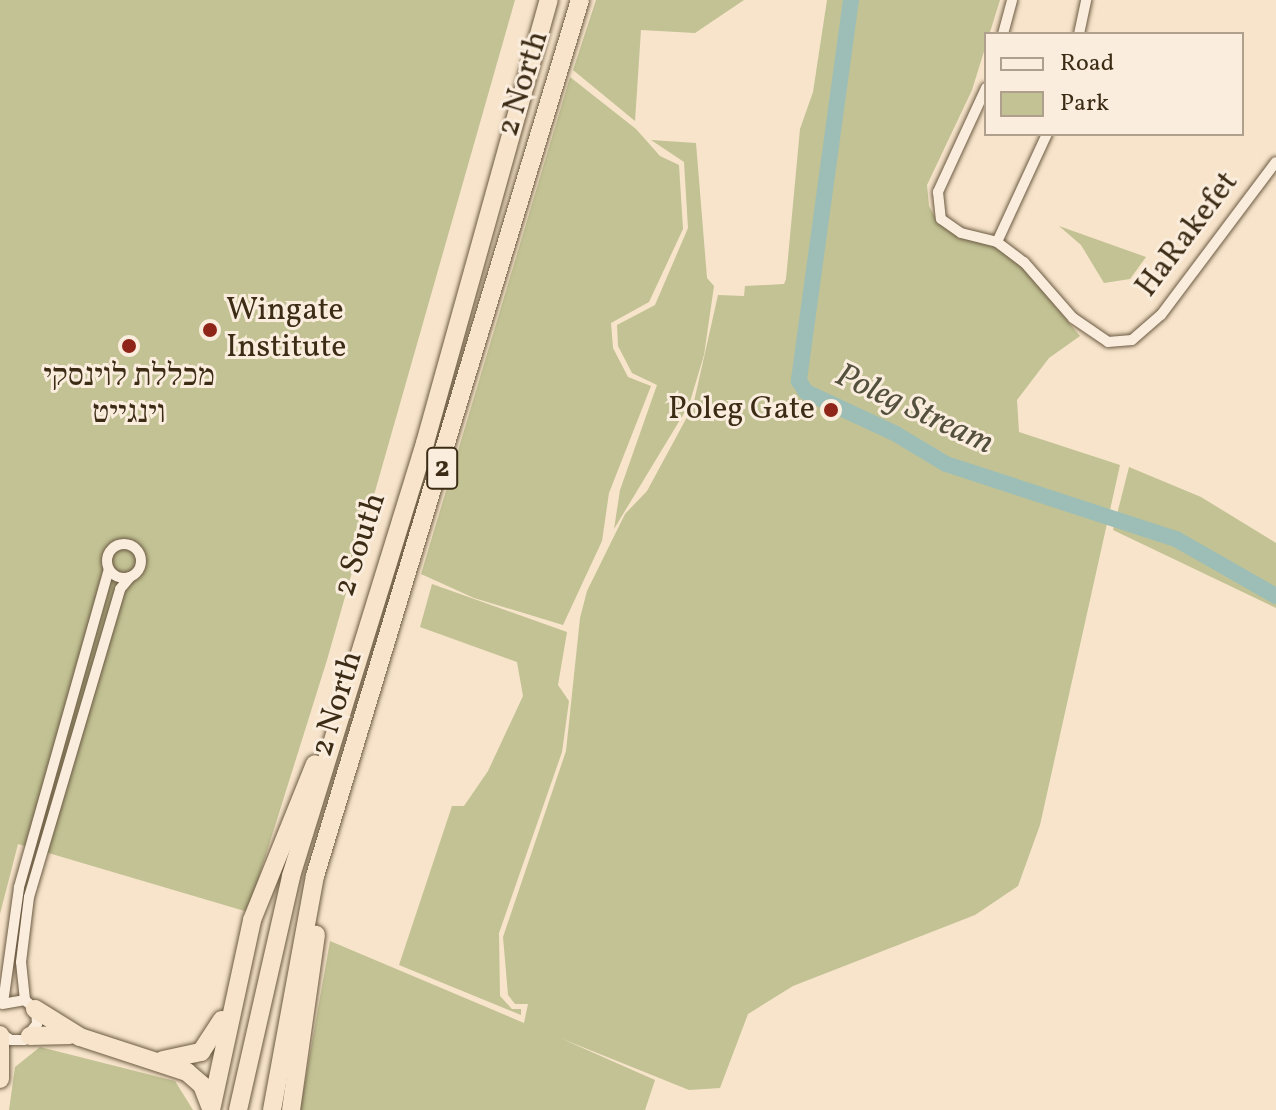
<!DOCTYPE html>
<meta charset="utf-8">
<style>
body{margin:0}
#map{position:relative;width:1276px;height:1110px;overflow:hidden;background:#f7e4ca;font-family:Vollkorn,"Frank Ruhl Libre",serif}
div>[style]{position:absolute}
.green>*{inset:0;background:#c2c294}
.river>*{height:16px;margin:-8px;padding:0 8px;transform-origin:8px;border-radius:8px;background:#9dbeb7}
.roads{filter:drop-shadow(0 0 2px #6b5a42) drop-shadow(0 0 2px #6b5a42)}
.minor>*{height:10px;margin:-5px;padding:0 5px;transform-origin:5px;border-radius:5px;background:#faeddd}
.minor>.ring{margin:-5px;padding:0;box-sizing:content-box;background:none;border:10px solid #faeddd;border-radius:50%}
.motorway>*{height:18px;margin:-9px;padding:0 9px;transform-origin:9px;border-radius:9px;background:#f7e4ca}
.dots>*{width:22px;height:22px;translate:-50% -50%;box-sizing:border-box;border:4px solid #faeddd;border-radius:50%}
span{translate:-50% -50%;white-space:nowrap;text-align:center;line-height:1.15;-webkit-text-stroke:6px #faeddd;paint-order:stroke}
.shield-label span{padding:2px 6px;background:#faeddd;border:2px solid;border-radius:6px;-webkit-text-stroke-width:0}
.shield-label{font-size:30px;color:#3c2c15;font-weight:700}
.street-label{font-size:32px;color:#3c2c15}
.poi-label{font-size:32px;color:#3c2c15}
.left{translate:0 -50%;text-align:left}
.right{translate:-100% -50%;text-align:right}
.water-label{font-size:34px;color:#54503e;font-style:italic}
.legend{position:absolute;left:984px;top:32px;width:260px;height:104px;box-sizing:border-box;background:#faeddd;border:2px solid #aea08d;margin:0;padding:10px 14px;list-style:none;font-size:24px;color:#3c2c15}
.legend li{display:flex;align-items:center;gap:16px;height:40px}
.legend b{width:40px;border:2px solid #aea08d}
</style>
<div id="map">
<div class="green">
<i style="clip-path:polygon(0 0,515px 0,327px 660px,248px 912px,18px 844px,0 914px)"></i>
<i style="clip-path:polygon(596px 0,744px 0,695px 33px,641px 30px,635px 121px,573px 70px)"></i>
<i style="clip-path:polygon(827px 0,1000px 0,972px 90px,927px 185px,929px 206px,938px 222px,992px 244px,1018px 261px,1080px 336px,1049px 358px,1017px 400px,1019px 432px,1120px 465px,1040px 825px,1018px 886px,975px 915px,793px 986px,748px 1014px,720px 1088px,689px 1090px,560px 1038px,655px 1080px,645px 1110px,300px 1110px,330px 941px,524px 1023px,528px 1004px,515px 1004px,508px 995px,503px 937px,566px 751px,580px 618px,587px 591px,625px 514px,647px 491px,693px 406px,718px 295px,744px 296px,745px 286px,784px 284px,786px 279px,800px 129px,813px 92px)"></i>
<i style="clip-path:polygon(570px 77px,636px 129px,660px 156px,679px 165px,683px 229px,649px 302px,611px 323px,613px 348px,628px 377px,651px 386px,609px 493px,602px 541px,563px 625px,474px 598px,421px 574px)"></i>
<i style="clip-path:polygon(651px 140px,696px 143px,707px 278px,714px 286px,704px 355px,689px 405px,614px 529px,620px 490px,657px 385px,632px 373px,618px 346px,617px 325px,655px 305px,688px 228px,684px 162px)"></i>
<i style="clip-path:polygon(1059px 226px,1146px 257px,1130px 279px,1104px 283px,1081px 245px)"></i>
<i style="clip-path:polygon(1129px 467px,1201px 497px,1276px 543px,1276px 608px,1113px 530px)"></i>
<i style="clip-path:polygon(432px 584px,567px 632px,558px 685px,569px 701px,562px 752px,499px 933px,500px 996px,512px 1009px,521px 1009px,521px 1015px,399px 965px,452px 806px,464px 806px,488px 771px,523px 696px,517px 662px,420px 627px)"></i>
<i style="clip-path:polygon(40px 1047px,175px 1081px,193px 1110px,9px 1110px,15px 1067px)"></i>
</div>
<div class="river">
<i style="left:851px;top:0;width:385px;rotate:97.8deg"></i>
<i style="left:799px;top:381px;width:13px;rotate:58deg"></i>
<i style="left:806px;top:392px;width:99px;rotate:25deg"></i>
<i style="left:896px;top:434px;width:58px;rotate:31deg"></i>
<i style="left:946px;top:464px;width:242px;rotate:18.1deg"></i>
<i style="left:1176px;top:539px;width:115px;rotate:29.7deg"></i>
</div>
<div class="roads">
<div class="minor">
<i style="left:1003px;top:34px;width:35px;rotate:-75deg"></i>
<i style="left:1079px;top:34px;width:35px;rotate:-78deg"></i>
<i style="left:986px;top:88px;width:115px;rotate:114.8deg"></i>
<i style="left:938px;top:192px;width:27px;rotate:84deg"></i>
<i style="left:941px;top:219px;width:24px;rotate:35deg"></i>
<i style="left:961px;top:233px;width:37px;rotate:14deg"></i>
<i style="left:997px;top:242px;width:34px;rotate:37deg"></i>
<i style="left:1024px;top:262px;width:74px;rotate:48.8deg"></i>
<i style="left:1073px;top:318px;width:42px;rotate:34.4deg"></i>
<i style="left:1108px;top:342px;width:24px;rotate:-5deg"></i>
<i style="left:1132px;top:340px;width:38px;rotate:-41deg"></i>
<i style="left:1161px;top:315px;width:191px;rotate:-53.1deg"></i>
<i style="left:997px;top:242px;width:119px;rotate:-65.2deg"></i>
<i class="ring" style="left:107px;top:544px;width:24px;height:24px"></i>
<i style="left:25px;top:1000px;width:38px;rotate:-96deg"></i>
<i style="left:21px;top:962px;width:65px;rotate:-83deg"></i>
<i style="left:29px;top:897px;width:321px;rotate:-73.5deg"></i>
<i style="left:120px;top:589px;width:16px;rotate:-50deg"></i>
<i style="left:3px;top:1003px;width:117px;rotate:-82.1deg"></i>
<i style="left:19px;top:887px;width:330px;rotate:-74.2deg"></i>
<i style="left:0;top:1033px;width:13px;rotate:32deg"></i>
<i style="left:11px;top:1040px;width:13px"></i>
<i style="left:24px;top:1040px;width:21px;rotate:-51deg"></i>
<i style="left:37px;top:1024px;width:14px;rotate:-94deg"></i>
<i style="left:36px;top:1010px;width:15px;rotate:-138deg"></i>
<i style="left:25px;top:1000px;width:23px;rotate:170deg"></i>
</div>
<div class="motorway">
<i style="left:35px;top:1009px;width:53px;rotate:31.9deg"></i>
<i style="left:80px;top:1037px;width:113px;rotate:18.1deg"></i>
<i style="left:187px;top:1072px;width:20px;rotate:41deg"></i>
<i style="left:202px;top:1085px;width:22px;rotate:69deg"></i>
<i style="left:0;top:1035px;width:44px;rotate:90deg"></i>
<i style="left:30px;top:1036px;width:40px;rotate:-1.4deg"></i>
<i style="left:163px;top:1060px;width:39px;rotate:-12deg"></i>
<i style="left:201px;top:1052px;width:38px;rotate:-57deg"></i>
<i style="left:211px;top:1110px;width:194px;rotate:-77.8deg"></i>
<i style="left:252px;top:920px;width:168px;rotate:-68deg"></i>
<i style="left:238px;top:1110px;width:240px;rotate:-77.2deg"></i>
<i style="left:291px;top:876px;width:453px;rotate:-72.8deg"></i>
<i style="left:425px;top:443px;width:460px;rotate:-74.4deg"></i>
<i style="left:272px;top:1110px;width:238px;rotate:-79.6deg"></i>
<i style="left:315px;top:876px;width:915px;rotate:-73.17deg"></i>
<i style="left:291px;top:1110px;width:177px;rotate:-81.9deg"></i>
</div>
</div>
<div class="dots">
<i style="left:210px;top:330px;background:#8f2418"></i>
<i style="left:129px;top:346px;background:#8f2418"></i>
<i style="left:831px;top:410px;background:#8f2418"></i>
</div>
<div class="shield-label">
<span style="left:442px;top:468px">2</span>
</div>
<div class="street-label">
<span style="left:524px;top:84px;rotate:-73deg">2 North</span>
<span style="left:1188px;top:235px;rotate:-53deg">HaRakefet</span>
<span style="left:361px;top:545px;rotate:-72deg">2 South</span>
<span style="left:338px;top:704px;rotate:-73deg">2 North</span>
</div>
<div class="poi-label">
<span class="left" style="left:226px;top:330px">Wingate<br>Institute</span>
<span style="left:129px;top:396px">מכללת לוינסקי<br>וינגייט</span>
<span class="right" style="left:815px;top:410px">Poleg Gate</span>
</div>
<div class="water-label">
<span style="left:914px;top:410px;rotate:25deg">Poleg Stream</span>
</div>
<ul class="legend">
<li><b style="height:10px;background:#faeddd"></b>Road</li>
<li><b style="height:22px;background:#c2c294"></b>Park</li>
</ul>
</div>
